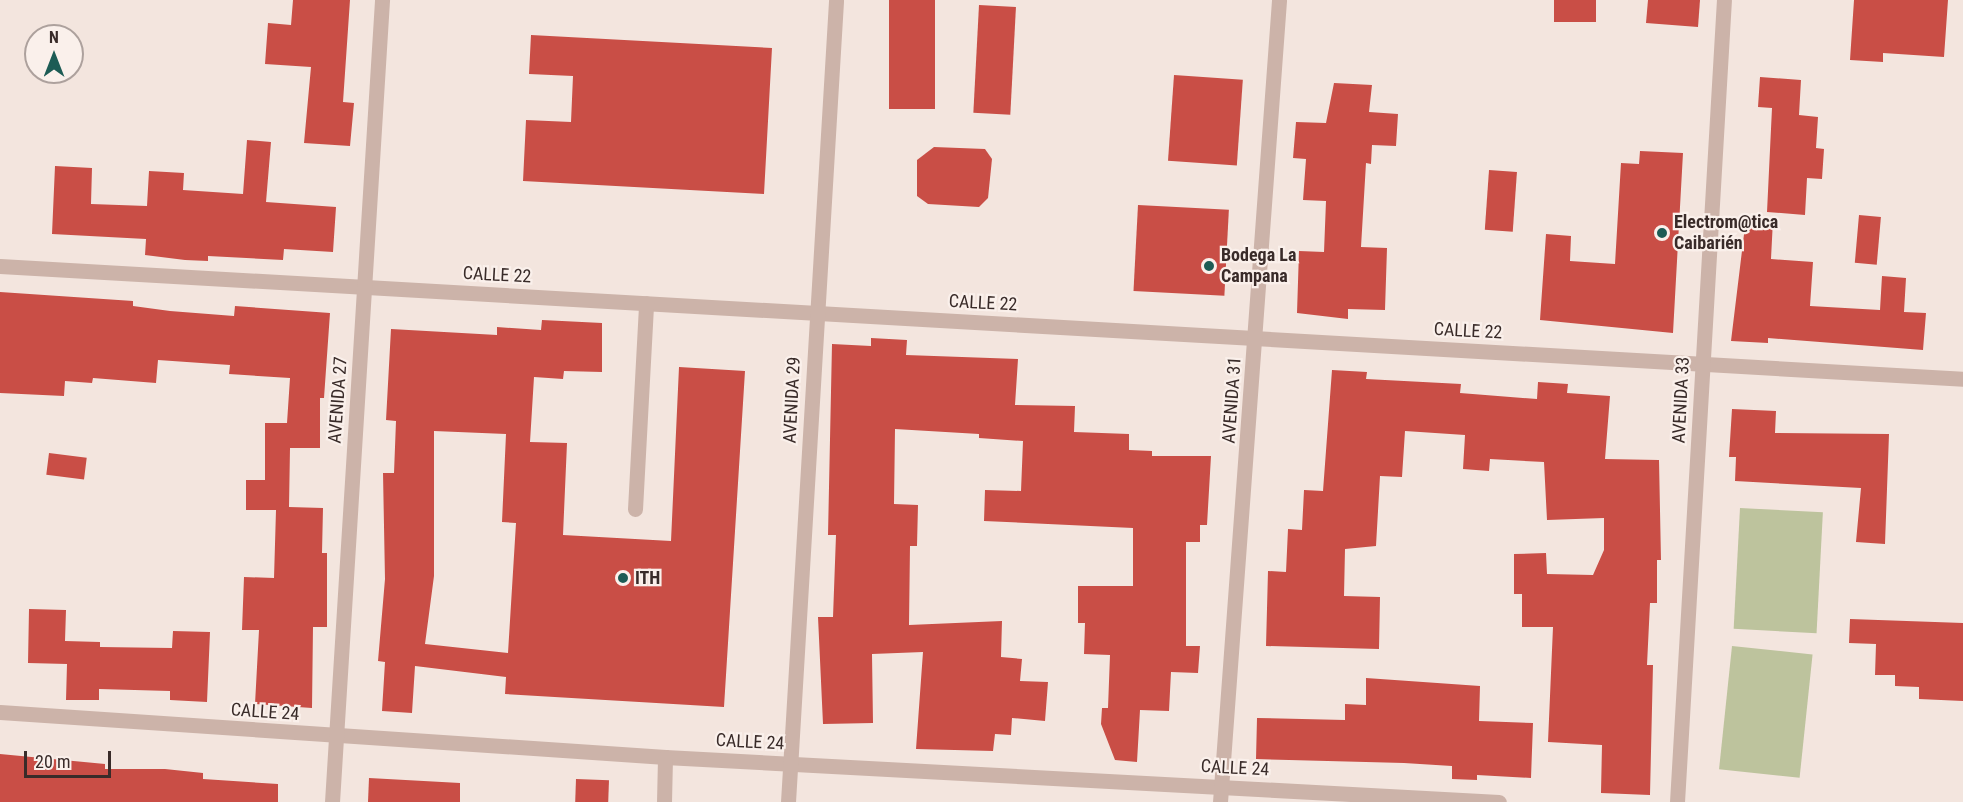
<!DOCTYPE html>
<meta charset="utf-8">
<style>
body{margin:0}
#map{position:relative;width:1963px;height:802px;overflow:hidden;background:#f3e5de;font-family:"Roboto Condensed",sans-serif}
div>[style]{position:absolute}
.green>*{inset:0;background:#bdc39d;transform-origin:0 0}
.building>*{inset:0;background:#c94e46;transform-origin:0 0}
.minor>*{height:15px;margin:-7.5px;padding:0 7.5px;transform-origin:7.5px;border-radius:7.5px;background:#ccb3a9}
.dots>*{width:16px;height:16px;translate:-50% -50%;box-sizing:border-box;border:3px solid #faf0eb;border-radius:50%}
span{translate:-50% -50%;white-space:nowrap;text-align:center;line-height:1.15;-webkit-text-stroke:4.5px #faf0eb;paint-order:stroke}
.poi-label{font-size:18px;color:#392b29;font-weight:700}
.left{translate:0 -50%;text-align:left}
.street-label{font-size:18px;color:#392b29}
.north{position:absolute;left:24px;top:24px;width:60px;height:60px;box-sizing:border-box;background:#faf0eb;border:2px solid #ada19d;border-radius:50%;rotate:0deg;font-size:16px;font-weight:700;line-height:24px;text-align:center;color:#392b29}
.north::after{content:'';display:block;margin:auto;width:21px;height:27px;background:#1d5c55;clip-path:polygon(50% 0,100% 100%,50% 72%,0 100%)}
.scale{position:absolute;left:24px;top:751px;width:87px;height:27px;box-sizing:border-box;border:3px solid #392b29;border-top:0;padding-left:8px;font-size:18px;line-height:21px;white-space:nowrap;color:#392b29;-webkit-text-stroke:4px #faf0eb;paint-order:stroke}
</style>
<div id="map">
<div class="green">
<i style="left:1740px;top:508px;width:83px;height:121px;rotate:3deg"></i>
<i style="left:1732px;top:646px;width:81px;height:124px;rotate:6deg"></i>
</div>
<div class="building">
<i style="clip-path:polygon(293px 0,350px 0,343px 102px,354px 103px,350px 146px,304px 143px,311px 67px,265px 64px,268px 23px,291px 25px)"></i>
<i style="left:889px;top:0;width:46px;height:109px"></i>
<i style="left:1554px;top:0;width:42px;height:22px"></i>
<i style="clip-path:polygon(1648px 0,1700px 0,1698px 27px,1646px 23px)"></i>
<i style="clip-path:polygon(1854px 0,1948px 0,1944px 57px,1883px 53px,1883px 62px,1850px 60px)"></i>
<i style="left:979px;top:5px;width:37px;height:108px;rotate:3deg"></i>
<i style="clip-path:polygon(531px 35px,772px 48px,764px 194px,523px 181px,526px 120px,571px 122px,573px 76px,529px 74px)"></i>
<i style="left:1174px;top:75px;width:69px;height:86px;rotate:4deg"></i>
<i style="clip-path:polygon(1760px 77px,1801px 80px,1799px 115px,1818px 117px,1816px 148px,1824px 149px,1822px 179px,1807px 178px,1805px 215px,1767px 212px,1772px 108px,1758px 107px)"></i>
<i style="clip-path:polygon(1334px 83px,1372px 85px,1369px 112px,1398px 114px,1396px 146px,1372px 145px,1371px 164px,1366px 163px,1361px 247px,1387px 248px,1385px 310px,1348px 309px,1348px 319px,1297px 313px,1299px 251px,1324px 252px,1326px 201px,1303px 200px,1306px 159px,1293px 158px,1296px 122px,1326px 123px)"></i>
<i style="clip-path:polygon(247px 140px,271px 142px,266px 202px,336px 207px,333px 252px,284px 249px,283px 260px,208px 256px,208px 261px,185px 260px,145px 255px,146px 239px,52px 234px,55px 166px,92px 168px,91px 204px,147px 206px,149px 171px,184px 173px,183px 190px,243px 194px)"></i>
<i style="clip-path:polygon(934px 147px,985px 149px,992px 159px,988px 198px,979px 207px,928px 204px,917px 196px,917px 160px)"></i>
<i style="clip-path:polygon(1640px 151px,1683px 153px,1673px 333px,1540px 320px,1546px 234px,1571px 236px,1570px 261px,1615px 264px,1621px 163px,1639px 164px)"></i>
<i style="left:1489px;top:170px;width:28px;height:60px;rotate:4deg"></i>
<i style="left:1138px;top:205px;width:91px;height:86px;rotate:3deg"></i>
<i style="left:1859px;top:215px;width:22px;height:48px;rotate:5deg"></i>
<i style="clip-path:polygon(1746px 218px,1773px 220px,1771px 259px,1813px 262px,1810px 306px,1880px 310px,1882px 276px,1906px 278px,1904px 312px,1926px 313px,1923px 350px,1768px 338px,1768px 343px,1731px 341px)"></i>
<i style="clip-path:polygon(0 292px,133px 301px,133px 306px,170px 311px,234px 316px,235px 306px,330px 313px,324px 398px,320px 398px,320px 448px,290px 448px,289px 507px,323px 508px,322px 553px,327px 553px,327px 627px,313px 627px,312px 708px,255px 704px,259px 630px,242px 630px,244px 577px,274px 578px,276px 510px,246px 510px,246px 480px,265px 480px,265px 423px,287px 423px,290px 378px,229px 374px,230px 365px,158px 360px,156px 383px,93px 378px,92px 383px,65px 381px,64px 396px,0 393px)"></i>
<i style="clip-path:polygon(evenodd,542px 320px,602px 323px,602px 372px,564px 371px,563px 379px,534px 377px,530px 442px,567px 443px,563px 535px,671px 541px,679px 367px,745px 371px,724px 707px,505px 694px,506px 677px,415px 666px,412px 713px,382px 711px,385px 662px,378px 661px,385px 579px,383px 473px,394px 473px,396px 421px,386px 420px,391px 329px,497px 335px,497px 327px,541px 330px,542px 320px,434px 431px,506px 434px,502px 522px,516px 523px,508px 653px,425px 644px,434px 576px,434px 431px)"></i>
<i style="clip-path:polygon(871px 338px,907px 340px,906px 355px,1018px 359px,1015px 405px,1075px 406px,1074px 432px,1129px 434px,1129px 450px,1152px 451px,1152px 456px,1211px 456px,1207px 525px,1200px 525px,1200px 542px,1186px 542px,1186px 646px,1200px 646px,1198px 673px,1171px 672px,1169px 711px,1140px 710px,1137px 762px,1115px 760px,1101px 724px,1102px 708px,1108px 708px,1110px 655px,1084px 654px,1085px 623px,1078px 623px,1078px 586px,1133px 586px,1133px 528px,984px 521px,985px 490px,1021px 491px,1023px 441px,979px 438px,979px 434px,895px 429px,894px 504px,918px 505px,917px 546px,910px 546px,909px 625px,1002px 621px,1001px 657px,1022px 659px,1020px 681px,1048px 682px,1045px 721px,1012px 718px,1011px 735px,995px 734px,993px 751px,916px 749px,923px 652px,872px 654px,873px 723px,823px 724px,818px 617px,833px 617px,836px 535px,828px 535px,832px 344px,871px 346px)"></i>
<i style="clip-path:polygon(1332px 370px,1367px 372px,1366px 379px,1461px 384px,1460px 393px,1537px 399px,1538px 382px,1568px 384px,1567px 393px,1610px 396px,1605px 459px,1659px 460px,1661px 560px,1657px 560px,1657px 603px,1650px 603px,1647px 665px,1653px 665px,1650px 795px,1601px 793px,1602px 745px,1548px 742px,1553px 627px,1522px 627px,1522px 594px,1514px 594px,1514px 554px,1546px 553px,1547px 574px,1593px 575px,1604px 550px,1604px 518px,1547px 520px,1544px 462px,1490px 459px,1489px 471px,1463px 469px,1465px 435px,1405px 431px,1402px 477px,1380px 476px,1376px 546px,1345px 549px,1344px 596px,1380px 597px,1379px 649px,1266px 646px,1268px 571px,1286px 572px,1288px 529px,1302px 530px,1304px 490px,1323px 491px)"></i>
<i style="clip-path:polygon(1732px 409px,1776px 411px,1775px 433px,1889px 434px,1885px 544px,1856px 542px,1861px 488px,1735px 481px,1736px 457px,1729px 457px)"></i>
<i style="left:49px;top:453px;width:38px;height:22px;rotate:7deg"></i>
<i style="clip-path:polygon(29px 609px,66px 610px,65px 641px,100px 642px,100px 647px,172px 648px,173px 631px,210px 632px,207px 702px,170px 700px,170px 691px,99px 689px,99px 700px,66px 700px,67px 664px,28px 663px)"></i>
<i style="clip-path:polygon(1850px 619px,1963px 623px,1963px 701px,1919px 699px,1919px 687px,1895px 686px,1895px 675px,1875px 675px,1876px 644px,1849px 643px)"></i>
<i style="clip-path:polygon(1366px 678px,1480px 686px,1479px 721px,1533px 723px,1531px 778px,1477px 775px,1477px 780px,1452px 779px,1452px 766px,1404px 763px,1256px 759px,1257px 718px,1345px 720px,1345px 704px,1366px 705px)"></i>
<i style="clip-path:polygon(0 754px,105px 764px,105px 769px,165px 769px,203px 773px,203px 779px,278px 784px,278px 802px,0 802px)"></i>
<i style="clip-path:polygon(369px 778px,460px 783px,460px 802px,368px 802px)"></i>
<i style="left:576px;top:779px;width:33px;height:23px;rotate:2deg"></i>
</div>
<div class="minor">
<i style="left:0;top:266px;width:1966px;rotate:3.29deg"></i>
<i style="left:635px;top:509px;width:206px;rotate:-86.9deg"></i>
<i style="left:0;top:712px;width:667px;rotate:3.87deg"></i>
<i style="left:665px;top:757px;width:835px;rotate:3.09deg"></i>
<i style="left:332px;top:802px;width:804px;rotate:-86.43deg"></i>
<i style="left:664px;top:802px;width:45px;rotate:-88.7deg"></i>
<i style="left:788px;top:802px;width:803px;rotate:-86.57deg"></i>
<i style="left:1220px;top:802px;width:804px;rotate:-85.79deg"></i>
<i style="left:1677px;top:802px;width:803px;rotate:-86.65deg"></i>
</div>
<div class="dots">
<i style="left:1662px;top:233px;background:#1d5c55"></i>
<i style="left:1209px;top:266px;background:#1d5c55"></i>
<i style="left:623px;top:578px;background:#1d5c55"></i>
</div>
<div class="poi-label">
<span class="left" style="left:1674px;top:233px">Electrom@tica<br>Caibarién</span>
<span class="left" style="left:1221px;top:266px">Bodega La<br>Campana</span>
<span class="left" style="left:635px;top:578px">ITH</span>
</div>
<div class="street-label">
<span style="left:497px;top:275px;rotate:3deg">CALLE 22</span>
<span style="left:983px;top:303px;rotate:3deg">CALLE 22</span>
<span style="left:1468px;top:331px;rotate:3deg">CALLE 22</span>
<span style="left:338px;top:400px;rotate:-86deg">AVENIDA 27</span>
<span style="left:792px;top:400px;rotate:-87deg">AVENIDA 29</span>
<span style="left:1232px;top:400px;rotate:-86deg">AVENIDA 31</span>
<span style="left:1681px;top:400px;rotate:-87deg">AVENIDA 33</span>
<span style="left:265px;top:712px;rotate:4deg">CALLE 24</span>
<span style="left:750px;top:742px;rotate:3deg">CALLE 24</span>
<span style="left:1235px;top:768px;rotate:3deg">CALLE 24</span>
</div>
<div class="north">N</div>
<div class="scale">20 m</div>
</div>
